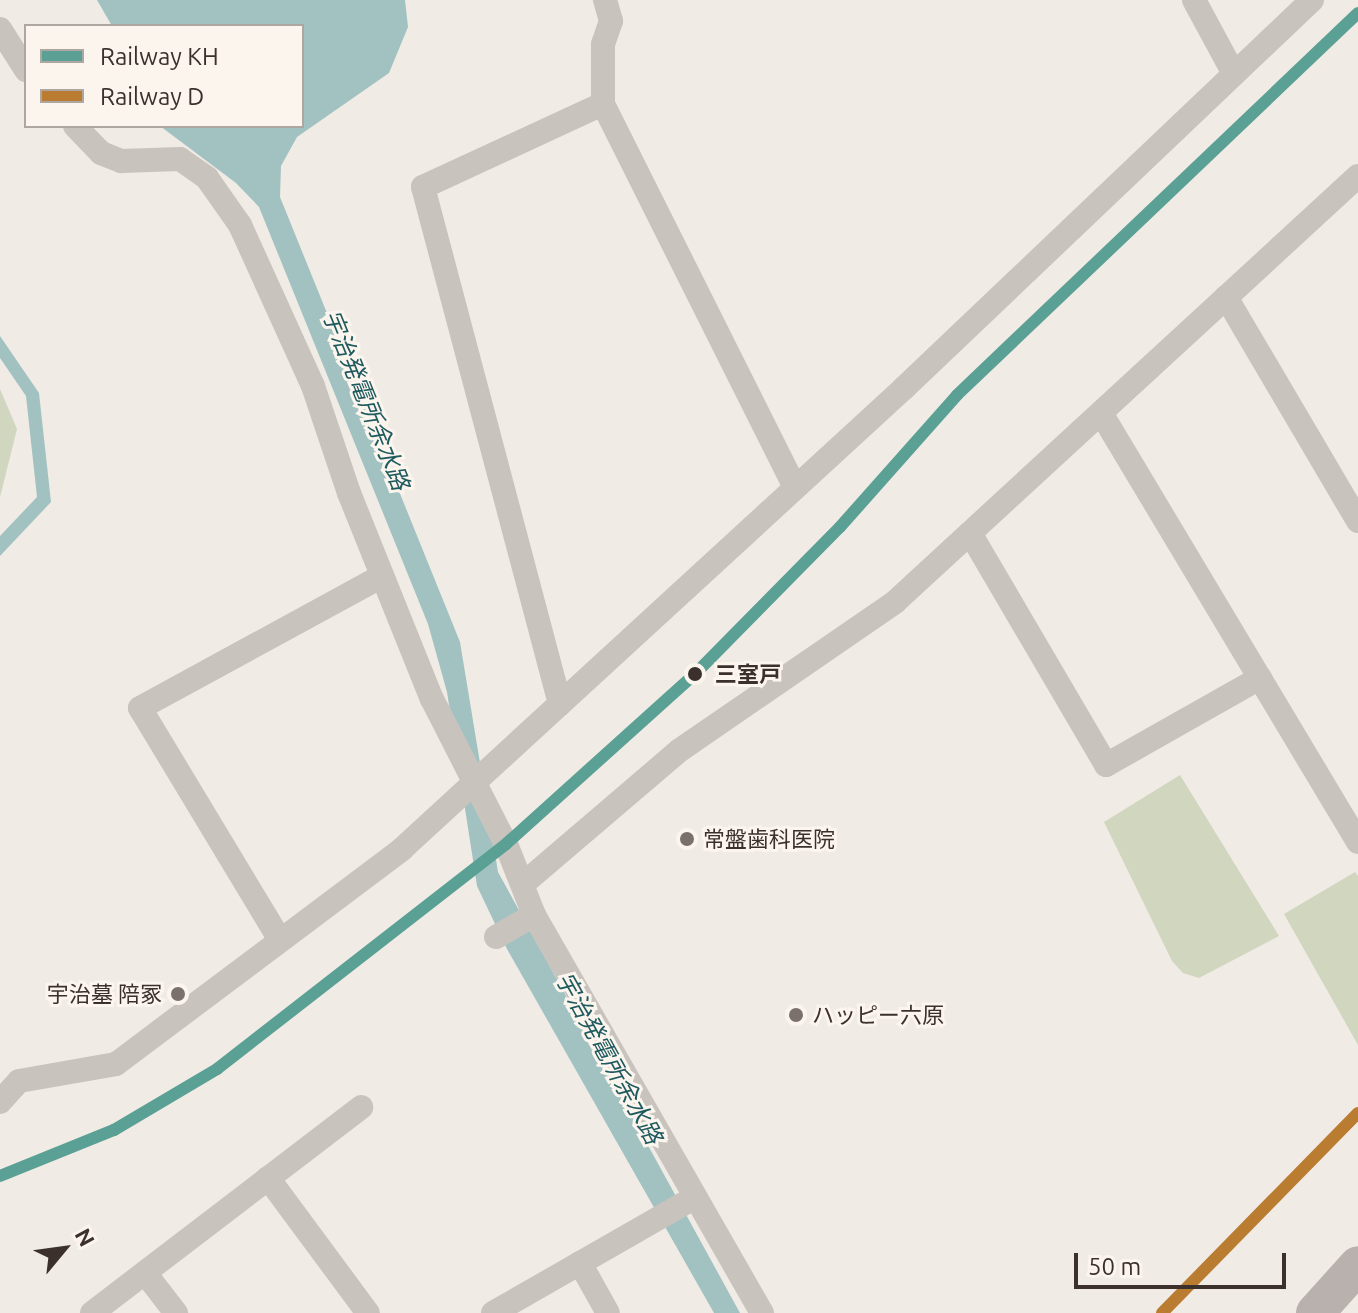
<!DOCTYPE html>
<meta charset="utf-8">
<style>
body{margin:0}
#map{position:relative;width:1358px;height:1313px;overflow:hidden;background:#f0ebe5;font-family:Ubuntu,"Noto Sans JP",sans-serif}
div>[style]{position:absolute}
.green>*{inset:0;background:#d1d6bf}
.water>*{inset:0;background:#a1c2c1}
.minor>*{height:24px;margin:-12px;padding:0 12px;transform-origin:12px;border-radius:12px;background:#c9c3be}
.primary>*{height:38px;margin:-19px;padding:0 19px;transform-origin:19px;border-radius:19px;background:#b8b1ad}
.rail-1>*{height:12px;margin:-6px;padding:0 6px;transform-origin:6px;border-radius:6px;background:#5ba094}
.rail-2>*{height:12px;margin:-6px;padding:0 6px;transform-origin:6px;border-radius:6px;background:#ba7c31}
.dots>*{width:22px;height:22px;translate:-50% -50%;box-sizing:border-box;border:4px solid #fbf5ee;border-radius:50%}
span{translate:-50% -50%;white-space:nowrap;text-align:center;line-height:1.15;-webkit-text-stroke:6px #fbf5ee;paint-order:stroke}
.stop-label{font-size:22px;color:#3b302b;font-weight:700}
.left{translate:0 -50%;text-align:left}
.poi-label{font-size:22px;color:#3b302b}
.right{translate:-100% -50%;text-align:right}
.water-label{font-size:24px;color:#1f5a5e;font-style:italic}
.legend{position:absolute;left:24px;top:24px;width:280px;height:104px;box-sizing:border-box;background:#fbf5ee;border:2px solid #aea6a0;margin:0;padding:10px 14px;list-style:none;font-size:24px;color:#3b302b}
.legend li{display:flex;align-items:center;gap:16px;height:40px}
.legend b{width:40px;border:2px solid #aea6a0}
.north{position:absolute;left:24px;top:1209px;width:80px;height:80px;-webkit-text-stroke:6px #fbf5ee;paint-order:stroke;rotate:61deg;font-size:22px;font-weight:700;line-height:32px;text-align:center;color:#3b302b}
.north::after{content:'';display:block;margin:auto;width:28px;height:36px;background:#3b302b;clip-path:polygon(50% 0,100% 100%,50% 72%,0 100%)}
.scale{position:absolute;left:1074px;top:1253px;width:212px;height:36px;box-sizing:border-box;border:4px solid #3b302b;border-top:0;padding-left:10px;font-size:24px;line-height:28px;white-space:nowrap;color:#3b302b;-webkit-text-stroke:6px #fbf5ee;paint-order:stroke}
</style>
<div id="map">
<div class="green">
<i style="clip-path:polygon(0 389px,17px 429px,0 497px)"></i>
<i style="clip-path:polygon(1180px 775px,1279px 936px,1199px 978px,1183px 973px,1172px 961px,1104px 822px)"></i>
<i style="clip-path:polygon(1355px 872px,1358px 876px,1358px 1045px,1284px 914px)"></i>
</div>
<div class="water">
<i style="clip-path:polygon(97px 0,405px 0,408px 27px,389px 73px,297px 137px,281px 166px,280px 197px,460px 642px,498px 872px,740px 1313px,714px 1313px,507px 949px,477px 886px,447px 692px,428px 624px,259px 207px,236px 183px,160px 126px,302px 126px,302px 26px,112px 26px)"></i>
<i style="clip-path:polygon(0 336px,39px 393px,51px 502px,0 556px,0 536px,37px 497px,26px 396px,0 358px)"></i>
</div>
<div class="minor">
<i style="left:605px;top:0;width:22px;rotate:74deg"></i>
<i style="left:611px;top:21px;width:24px;rotate:109deg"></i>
<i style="left:603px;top:44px;width:60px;rotate:90deg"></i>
<i style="left:603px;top:104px;width:429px;rotate:63.4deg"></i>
<i style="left:1194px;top:0;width:84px;rotate:61.6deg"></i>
<i style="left:0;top:29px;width:49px;rotate:57.6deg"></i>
<i style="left:75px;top:126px;width:37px;rotate:46deg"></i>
<i style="left:101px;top:153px;width:22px;rotate:22deg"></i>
<i style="left:121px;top:161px;width:59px;rotate:-1.9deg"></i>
<i style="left:180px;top:159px;width:33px;rotate:35deg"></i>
<i style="left:207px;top:178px;width:57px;rotate:54.9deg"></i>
<i style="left:240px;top:225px;width:177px;rotate:65.6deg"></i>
<i style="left:313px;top:386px;width:113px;rotate:71.4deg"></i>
<i style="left:349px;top:493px;width:222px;rotate:68.1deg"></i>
<i style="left:432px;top:699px;width:163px;rotate:63deg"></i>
<i style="left:506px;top:844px;width:76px;rotate:68.5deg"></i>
<i style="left:534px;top:915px;width:459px;rotate:60.2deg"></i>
<i style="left:1226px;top:297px;width:260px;rotate:59.5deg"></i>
<i style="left:1101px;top:413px;width:500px;rotate:59.08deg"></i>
<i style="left:970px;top:533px;width:269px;rotate:59.6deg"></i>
<i style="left:1106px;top:765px;width:177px;rotate:-29.5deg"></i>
<i style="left:560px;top:704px;width:535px;rotate:-104.84deg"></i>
<i style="left:423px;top:187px;width:198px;rotate:-24.8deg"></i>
<i style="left:523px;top:884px;width:206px;rotate:-40.5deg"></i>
<i style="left:680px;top:750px;width:261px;rotate:-34.5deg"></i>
<i style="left:895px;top:602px;width:629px;rotate:-42.62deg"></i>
<i style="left:496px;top:937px;width:44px;rotate:-30.1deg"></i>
<i style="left:280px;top:940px;width:271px;rotate:-121.1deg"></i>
<i style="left:140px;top:708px;width:276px;rotate:-28.6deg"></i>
<i style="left:0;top:1102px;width:28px;rotate:-48deg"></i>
<i style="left:19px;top:1081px;width:98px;rotate:-9.9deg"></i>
<i style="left:116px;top:1064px;width:358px;rotate:-36.9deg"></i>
<i style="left:402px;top:849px;width:682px;rotate:-42.56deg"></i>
<i style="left:904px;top:388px;width:563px;rotate:-43.56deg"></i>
<i style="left:268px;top:1178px;width:168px;rotate:53.5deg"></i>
<i style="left:580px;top:1263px;width:57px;rotate:60.8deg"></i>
<i style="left:145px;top:1273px;width:51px;rotate:52.2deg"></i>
<i style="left:92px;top:1313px;width:339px;rotate:-37.4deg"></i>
<i style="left:493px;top:1313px;width:232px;rotate:-29.8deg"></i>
</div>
<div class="primary">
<i style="left:1315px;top:1313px;width:64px;rotate:-48.1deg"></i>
</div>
<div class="rail-1">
<i style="left:0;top:1176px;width:123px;rotate:-22deg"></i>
<i style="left:114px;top:1130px;width:120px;rotate:-30.6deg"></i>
<i style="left:217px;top:1069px;width:366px;rotate:-37.9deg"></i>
<i style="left:506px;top:844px;width:253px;rotate:-42deg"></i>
<i style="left:694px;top:675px;width:208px;rotate:-45.4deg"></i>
<i style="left:840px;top:527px;width:176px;rotate:-48.4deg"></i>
<i style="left:957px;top:395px;width:554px;rotate:-43.61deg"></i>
</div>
<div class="rail-2">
<i style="left:1162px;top:1313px;width:280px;rotate:-45.6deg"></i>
</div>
<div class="dots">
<i style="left:695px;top:674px;background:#3b302b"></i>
<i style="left:687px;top:839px;background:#7a716c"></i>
<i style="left:178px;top:994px;background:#7a716c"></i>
<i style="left:796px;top:1015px;background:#7a716c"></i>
</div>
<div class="stop-label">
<span class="left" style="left:715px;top:674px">三室戸</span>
</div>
<div class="poi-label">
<span class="left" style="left:703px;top:839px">常盤歯科医院</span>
<span class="right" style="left:162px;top:994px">宇治墓 陪冢</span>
<span class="left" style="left:812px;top:1015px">ハッピー六原</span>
</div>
<div class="water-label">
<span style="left:366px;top:400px;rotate:68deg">宇治発電所余水路</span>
<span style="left:609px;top:1058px;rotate:61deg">宇治発電所余水路</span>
</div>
<ul class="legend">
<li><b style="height:10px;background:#5ba094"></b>Railway KH</li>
<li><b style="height:10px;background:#ba7c31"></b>Railway D</li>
</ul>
<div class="north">N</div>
<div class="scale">50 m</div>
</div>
